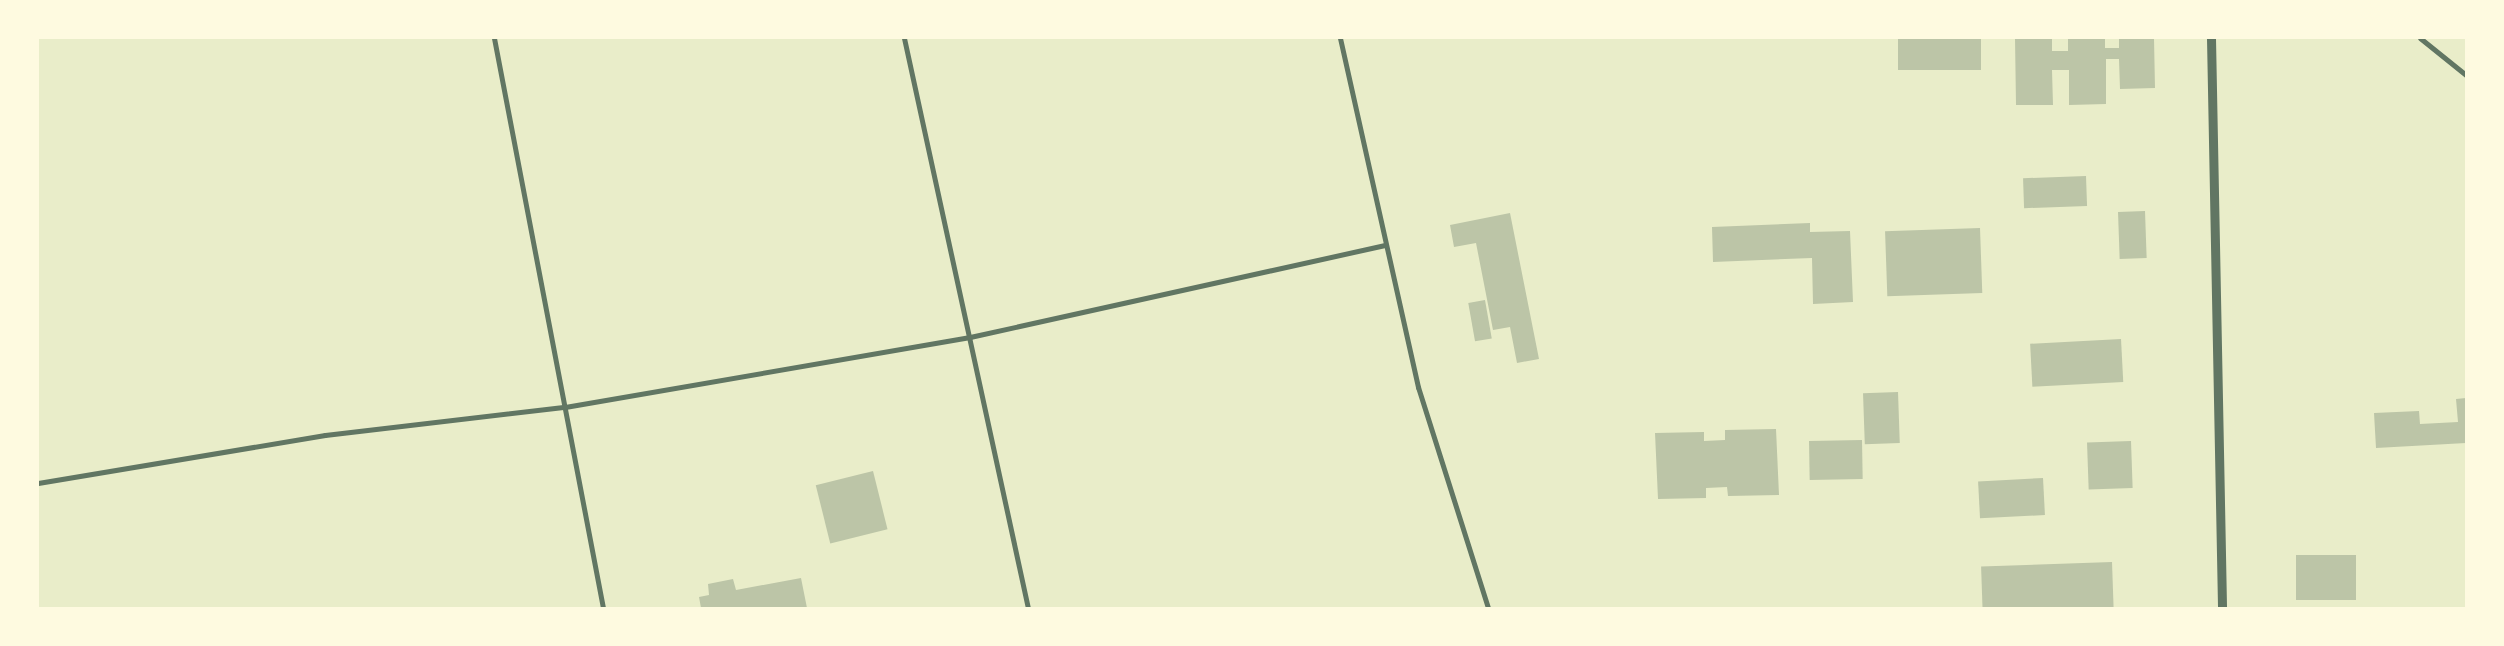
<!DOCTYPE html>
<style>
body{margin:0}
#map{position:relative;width:2504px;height:646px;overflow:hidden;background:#e9edc9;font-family:"Times New Roman",serif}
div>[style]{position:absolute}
.building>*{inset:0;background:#bcc5a7;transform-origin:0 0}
.minor>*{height:5px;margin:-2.5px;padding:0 2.5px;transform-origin:2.5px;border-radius:2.5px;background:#617663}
.tertiary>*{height:9px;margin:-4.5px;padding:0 4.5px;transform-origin:4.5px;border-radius:4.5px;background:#617663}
span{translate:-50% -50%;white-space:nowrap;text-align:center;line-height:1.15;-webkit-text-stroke:5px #fefae0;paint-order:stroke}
.frame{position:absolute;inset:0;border:39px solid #fefae0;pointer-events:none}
</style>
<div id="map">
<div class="building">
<i style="left:1898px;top:38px;width:83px;height:32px"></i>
<i style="clip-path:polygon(2015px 38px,2052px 38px,2052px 51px,2068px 51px,2068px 38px,2105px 38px,2105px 48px,2119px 48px,2119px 38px,2154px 38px,2155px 88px,2120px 89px,2119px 59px,2106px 59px,2106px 104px,2069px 105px,2069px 70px,2052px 70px,2053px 105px,2016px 105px)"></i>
<i style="left:2086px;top:176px;width:30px;height:63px;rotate:88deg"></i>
<i style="left:2145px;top:211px;width:47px;height:27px;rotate:88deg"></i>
<i style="clip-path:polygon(1510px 213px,1539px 359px,1517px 363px,1510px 327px,1493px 330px,1476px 243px,1454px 247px,1450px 225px)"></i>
<i style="clip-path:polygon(1810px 223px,1810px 232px,1850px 231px,1853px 302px,1813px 304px,1812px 258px,1713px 262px,1712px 227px)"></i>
<i style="left:1980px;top:228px;width:65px;height:95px;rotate:88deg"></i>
<i style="left:1485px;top:300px;width:39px;height:17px;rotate:80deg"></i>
<i style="left:2121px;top:339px;width:43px;height:91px;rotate:87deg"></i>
<i style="left:1898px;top:392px;width:51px;height:35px;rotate:88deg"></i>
<i style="clip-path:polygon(2466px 398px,2466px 443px,2376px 448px,2374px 413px,2419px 411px,2420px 424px,2458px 422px,2456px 399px)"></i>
<i style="clip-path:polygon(1776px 429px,1779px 495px,1728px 496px,1727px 487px,1706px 488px,1706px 498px,1658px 499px,1655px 433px,1704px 432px,1704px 441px,1725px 440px,1725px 430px)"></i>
<i style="left:1862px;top:440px;width:39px;height:53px;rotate:89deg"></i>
<i style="left:2131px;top:441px;width:47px;height:44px;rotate:88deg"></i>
<i style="left:873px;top:471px;width:60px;height:59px;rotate:76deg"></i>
<i style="left:2043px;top:478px;width:37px;height:65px;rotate:87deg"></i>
<i style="left:2356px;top:555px;width:45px;height:60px;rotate:90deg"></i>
<i style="left:2112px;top:562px;width:46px;height:131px;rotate:88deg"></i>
<i style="clip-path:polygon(801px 578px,807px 608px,701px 608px,699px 597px,709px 595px,708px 584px,733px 579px,736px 590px)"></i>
</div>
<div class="minor">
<i style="left:494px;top:38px;width:580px;rotate:79.17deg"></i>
<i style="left:904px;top:38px;width:583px;rotate:77.73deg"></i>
<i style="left:1340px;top:38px;width:358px;rotate:77.4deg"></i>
<i style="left:1418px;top:387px;width:232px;rotate:72.4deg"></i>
<i style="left:2420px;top:38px;width:59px;rotate:38.8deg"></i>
<i style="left:38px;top:483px;width:291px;rotate:-9.5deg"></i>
<i style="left:325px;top:435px;width:242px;rotate:-6.7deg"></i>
<i style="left:565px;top:407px;width:411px;rotate:-9.8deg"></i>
<i style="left:970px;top:337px;width:425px;rotate:-12.5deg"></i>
</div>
<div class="tertiary">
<i style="left:2211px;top:38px;width:570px;rotate:88.89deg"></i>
</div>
<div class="frame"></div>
</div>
